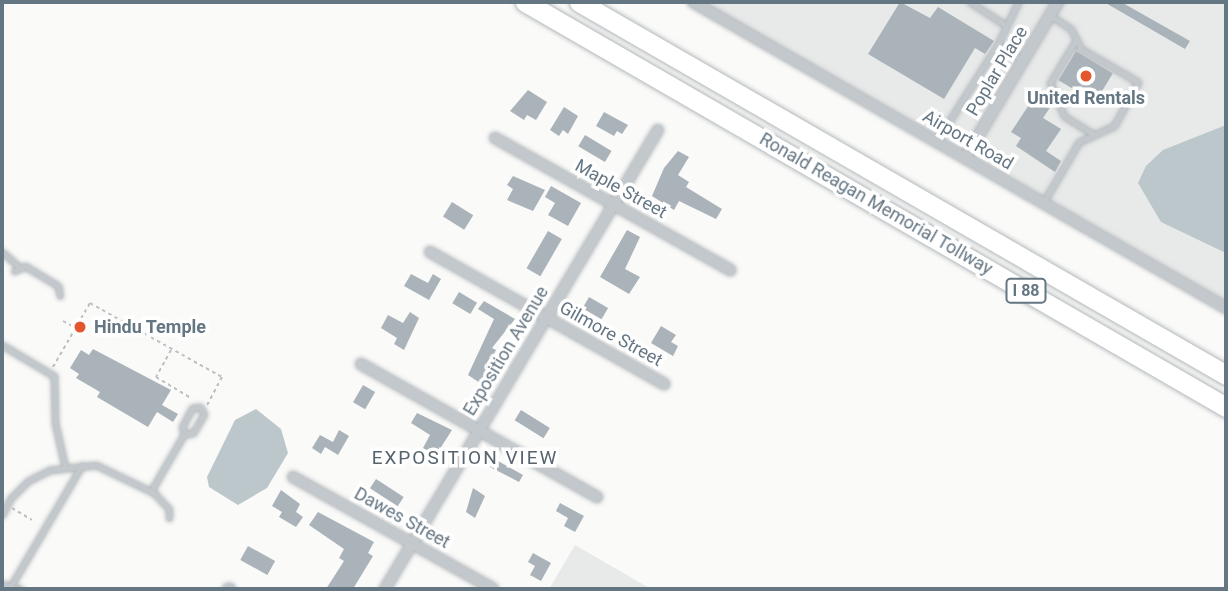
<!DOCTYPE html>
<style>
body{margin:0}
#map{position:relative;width:1228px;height:591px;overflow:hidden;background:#fafaf8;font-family:Roboto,sans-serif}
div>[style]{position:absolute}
.built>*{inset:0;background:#e8e9e9}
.water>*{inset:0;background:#bbc7cb}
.building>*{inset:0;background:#aab3b9;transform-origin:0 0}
.path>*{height:2px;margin-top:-1px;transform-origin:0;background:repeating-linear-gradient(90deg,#bbbfc2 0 3.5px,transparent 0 7px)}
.roads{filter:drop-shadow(0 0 2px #b4b9bd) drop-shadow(0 0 2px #b4b9bd)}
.lane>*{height:5px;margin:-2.5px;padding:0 2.5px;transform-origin:2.5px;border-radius:2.5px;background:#c3c8cc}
.street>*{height:10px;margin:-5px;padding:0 5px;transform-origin:5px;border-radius:5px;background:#c3c8cc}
.highway>*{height:19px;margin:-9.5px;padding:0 9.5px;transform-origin:9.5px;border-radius:9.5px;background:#fff}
.dots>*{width:19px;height:19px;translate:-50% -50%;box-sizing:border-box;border:4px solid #fff;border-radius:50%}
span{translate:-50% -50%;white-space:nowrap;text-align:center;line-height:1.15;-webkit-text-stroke:7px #fff;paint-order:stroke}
.shield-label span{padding:2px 5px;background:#fff;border:2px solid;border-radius:5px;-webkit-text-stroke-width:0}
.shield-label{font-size:16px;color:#657683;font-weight:700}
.street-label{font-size:18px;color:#657683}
.poi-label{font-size:18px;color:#657683;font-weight:700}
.left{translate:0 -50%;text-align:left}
.neighbourhood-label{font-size:19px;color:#57646e;letter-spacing:2px}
.frame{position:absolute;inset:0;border:4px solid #657683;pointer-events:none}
</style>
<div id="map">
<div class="built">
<i style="clip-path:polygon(702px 2px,1226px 2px,1226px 302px,951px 144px)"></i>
<i style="clip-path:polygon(575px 545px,651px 589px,549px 589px)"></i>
</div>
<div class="water">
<i style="clip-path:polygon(1226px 125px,1226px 253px,1161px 222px,1138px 183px,1146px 166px,1163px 150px)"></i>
<i style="clip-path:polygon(256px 409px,281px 429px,288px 453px,267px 488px,238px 505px,209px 487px,207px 477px,235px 420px)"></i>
</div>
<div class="building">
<i style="clip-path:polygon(900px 2px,930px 18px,938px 7px,994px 41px,985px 54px,975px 48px,944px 99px,868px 54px)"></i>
<i style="clip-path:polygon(1104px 2px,1121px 2px,1190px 41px,1185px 49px)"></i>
<i style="left:1076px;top:51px;width:43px;height:34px;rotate:31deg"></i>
<i style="clip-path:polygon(1040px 88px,1053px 103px,1043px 118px,1061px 129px,1046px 151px,1061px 161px,1055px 172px,1016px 146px,1021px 138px,1011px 132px)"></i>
<i style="clip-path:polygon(528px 90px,547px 102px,536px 120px,527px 115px,524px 120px,510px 111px)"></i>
<i style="clip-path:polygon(564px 107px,578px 116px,568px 134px,563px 130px,559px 136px,550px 130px)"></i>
<i style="clip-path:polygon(604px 112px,628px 125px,622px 134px,617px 131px,614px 136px,596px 126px)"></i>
<i style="left:585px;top:135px;width:31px;height:13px;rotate:31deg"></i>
<i style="clip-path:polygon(678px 151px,689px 157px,678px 175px,689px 182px,686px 187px,722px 209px,716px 219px,679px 201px,674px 210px,652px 196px,664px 168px)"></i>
<i style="clip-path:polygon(513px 176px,545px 190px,533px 211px,507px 200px,513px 189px,507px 185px)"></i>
<i style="clip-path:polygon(551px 186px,581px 203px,568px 226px,548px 215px,555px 203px,545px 197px)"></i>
<i style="left:452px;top:202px;width:25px;height:17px;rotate:32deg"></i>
<i style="clip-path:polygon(627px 230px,640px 237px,625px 269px,640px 277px,629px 294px,600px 277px)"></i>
<i style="left:548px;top:231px;width:16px;height:43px;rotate:30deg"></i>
<i style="clip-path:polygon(411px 274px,428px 283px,433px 274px,441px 279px,429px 300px,404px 286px)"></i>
<i style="left:459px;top:292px;width:21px;height:13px;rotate:31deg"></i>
<i style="left:589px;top:297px;width:22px;height:13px;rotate:30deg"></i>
<i style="clip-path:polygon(484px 301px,515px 319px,492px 348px,496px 350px,480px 383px,468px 375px,494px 319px,478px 309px)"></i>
<i style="clip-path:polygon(410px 312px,419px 318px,404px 350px,394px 344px,397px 338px,381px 328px,388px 315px,403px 323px)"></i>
<i style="clip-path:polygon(661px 326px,676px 335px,671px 342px,678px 346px,673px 356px,651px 343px)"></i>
<i style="clip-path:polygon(93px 349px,171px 390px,162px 405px,178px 414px,173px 422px,157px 412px,148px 427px,97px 397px,100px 392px,76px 378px,79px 374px,70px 368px,81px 350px,89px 355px)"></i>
<i style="left:363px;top:385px;width:14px;height:20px;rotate:30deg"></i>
<i style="left:521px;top:410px;width:34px;height:12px;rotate:32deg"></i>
<i style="clip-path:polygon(417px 413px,452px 430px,436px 455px,423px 448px,430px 435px,411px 423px)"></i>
<i style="clip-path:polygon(339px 430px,349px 436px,338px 455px,325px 447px,321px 454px,312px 448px,320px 435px,333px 442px)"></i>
<i style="clip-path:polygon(491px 457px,523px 475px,519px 482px,486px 465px)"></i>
<i style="left:376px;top:479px;width:33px;height:11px;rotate:33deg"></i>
<i style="clip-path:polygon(473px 488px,485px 496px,475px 518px,466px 512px)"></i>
<i style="clip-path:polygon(281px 490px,300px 504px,296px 512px,303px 517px,296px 527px,279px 517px,282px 512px,272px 506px)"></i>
<i style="clip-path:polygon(560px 503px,584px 516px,575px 532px,564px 526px,568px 518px,556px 511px)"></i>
<i style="clip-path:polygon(318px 512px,374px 542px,368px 553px,373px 556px,353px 589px,326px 589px,344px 561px,339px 558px,344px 549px,309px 525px)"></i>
<i style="left:248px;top:546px;width:31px;height:16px;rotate:29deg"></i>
<i style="clip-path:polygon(533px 553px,551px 563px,541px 581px,530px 575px,535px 566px,528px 562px)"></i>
</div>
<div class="path">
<i style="left:63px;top:321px;width:13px;rotate:29deg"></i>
<i style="left:171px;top:350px;width:31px;rotate:119deg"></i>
<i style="left:156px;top:377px;width:39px;rotate:31deg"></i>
<i style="left:53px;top:367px;width:74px;rotate:-60deg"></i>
<i style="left:90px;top:303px;width:151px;rotate:29.3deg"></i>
<i style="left:222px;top:377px;width:32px;rotate:118deg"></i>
<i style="left:12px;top:508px;width:23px;rotate:31deg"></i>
</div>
<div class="roads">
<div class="lane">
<i style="left:970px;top:2px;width:42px;rotate:33.3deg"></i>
<i style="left:1075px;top:42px;width:48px;rotate:121.4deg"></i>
<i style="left:1050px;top:83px;width:36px;rotate:67deg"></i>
<i style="left:1064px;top:116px;width:34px;rotate:32deg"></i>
<i style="left:998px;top:44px;width:30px;rotate:33deg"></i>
<i style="left:936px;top:142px;width:116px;rotate:-57.7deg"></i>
<i style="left:998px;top:44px;width:47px;rotate:-64.5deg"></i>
<i style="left:1043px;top:203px;width:71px;rotate:-59.5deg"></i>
<i style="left:1079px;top:142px;width:38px;rotate:-25deg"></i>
<i style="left:1114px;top:126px;width:50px;rotate:-61.4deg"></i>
<i style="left:1138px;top:82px;width:66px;rotate:-149.9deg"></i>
<i style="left:1081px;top:49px;width:22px;rotate:-117deg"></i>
<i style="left:1071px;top:29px;width:24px;rotate:-147deg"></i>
<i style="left:2px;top:252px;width:21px;rotate:41deg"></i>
<i style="left:14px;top:271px;width:12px;rotate:-24deg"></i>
<i style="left:25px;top:266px;width:39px;rotate:31deg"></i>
<i style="left:58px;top:286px;width:10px;rotate:79deg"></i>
<i style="left:2px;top:345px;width:61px;rotate:30.8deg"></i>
<i style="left:54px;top:376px;width:47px;rotate:88.8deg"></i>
<i style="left:55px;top:423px;width:45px;rotate:77.2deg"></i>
<i style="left:151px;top:491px;width:66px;rotate:-59.9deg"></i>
<i style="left:184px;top:434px;width:7px;rotate:-106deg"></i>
<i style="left:182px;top:427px;width:21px;rotate:-62deg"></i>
<i style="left:192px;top:408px;width:8px;rotate:-7deg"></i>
<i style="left:200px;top:407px;width:8px;rotate:60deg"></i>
<i style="left:204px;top:414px;width:22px;rotate:120deg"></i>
<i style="left:193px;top:433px;width:9px;rotate:174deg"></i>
<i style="left:2px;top:515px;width:18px;rotate:-63deg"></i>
<i style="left:10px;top:499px;width:25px;rotate:-45deg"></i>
<i style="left:28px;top:481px;width:25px;rotate:-27deg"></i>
<i style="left:50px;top:470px;width:46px;rotate:-6.2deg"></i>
<i style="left:96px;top:465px;width:64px;rotate:25.8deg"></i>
<i style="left:154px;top:493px;width:22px;rotate:47deg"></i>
<i style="left:169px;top:509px;width:9px;rotate:90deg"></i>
<i style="left:2px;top:584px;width:19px;rotate:16deg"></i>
<i style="left:12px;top:584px;width:138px;rotate:-59.5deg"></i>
</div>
<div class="street">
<i style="left:693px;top:2px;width:615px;rotate:29.86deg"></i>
<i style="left:495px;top:138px;width:270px;rotate:29.3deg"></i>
<i style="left:965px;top:158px;width:182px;rotate:-59.2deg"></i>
<i style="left:430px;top:252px;width:269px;rotate:29.4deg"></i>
<i style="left:361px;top:364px;width:271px;rotate:29.4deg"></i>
<i style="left:293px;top:477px;width:229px;rotate:29.2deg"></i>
<i style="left:228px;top:589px;width:2px"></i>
<i style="left:385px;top:589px;width:534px;rotate:-59.26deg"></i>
</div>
<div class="highway">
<i style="left:525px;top:2px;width:810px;rotate:30.02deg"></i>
<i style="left:579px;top:2px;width:747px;rotate:29.96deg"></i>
</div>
</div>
<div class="dots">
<i style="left:1086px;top:76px;background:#e4572e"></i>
<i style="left:80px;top:327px;background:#e4572e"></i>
</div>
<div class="shield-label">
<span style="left:1026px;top:291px">I 88</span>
</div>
<div class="street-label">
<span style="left:997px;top:71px;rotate:-59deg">Poplar Place</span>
<span style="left:968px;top:140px;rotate:30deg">Airport Road</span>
<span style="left:621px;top:189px;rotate:29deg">Maple Street</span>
<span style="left:876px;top:204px;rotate:30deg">Ronald Reagan Memorial Tollway</span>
<span style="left:611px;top:334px;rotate:29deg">Gilmore Street</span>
<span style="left:506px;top:351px;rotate:-59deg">Exposition Avenue</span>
<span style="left:402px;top:518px;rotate:29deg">Dawes Street</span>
</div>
<div class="poi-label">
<span style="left:1086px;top:98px">United Rentals</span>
<span class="left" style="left:94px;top:327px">Hindu Temple</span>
</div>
<div class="neighbourhood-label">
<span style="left:465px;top:458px">EXPOSITION VIEW</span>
</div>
<div class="frame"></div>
</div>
